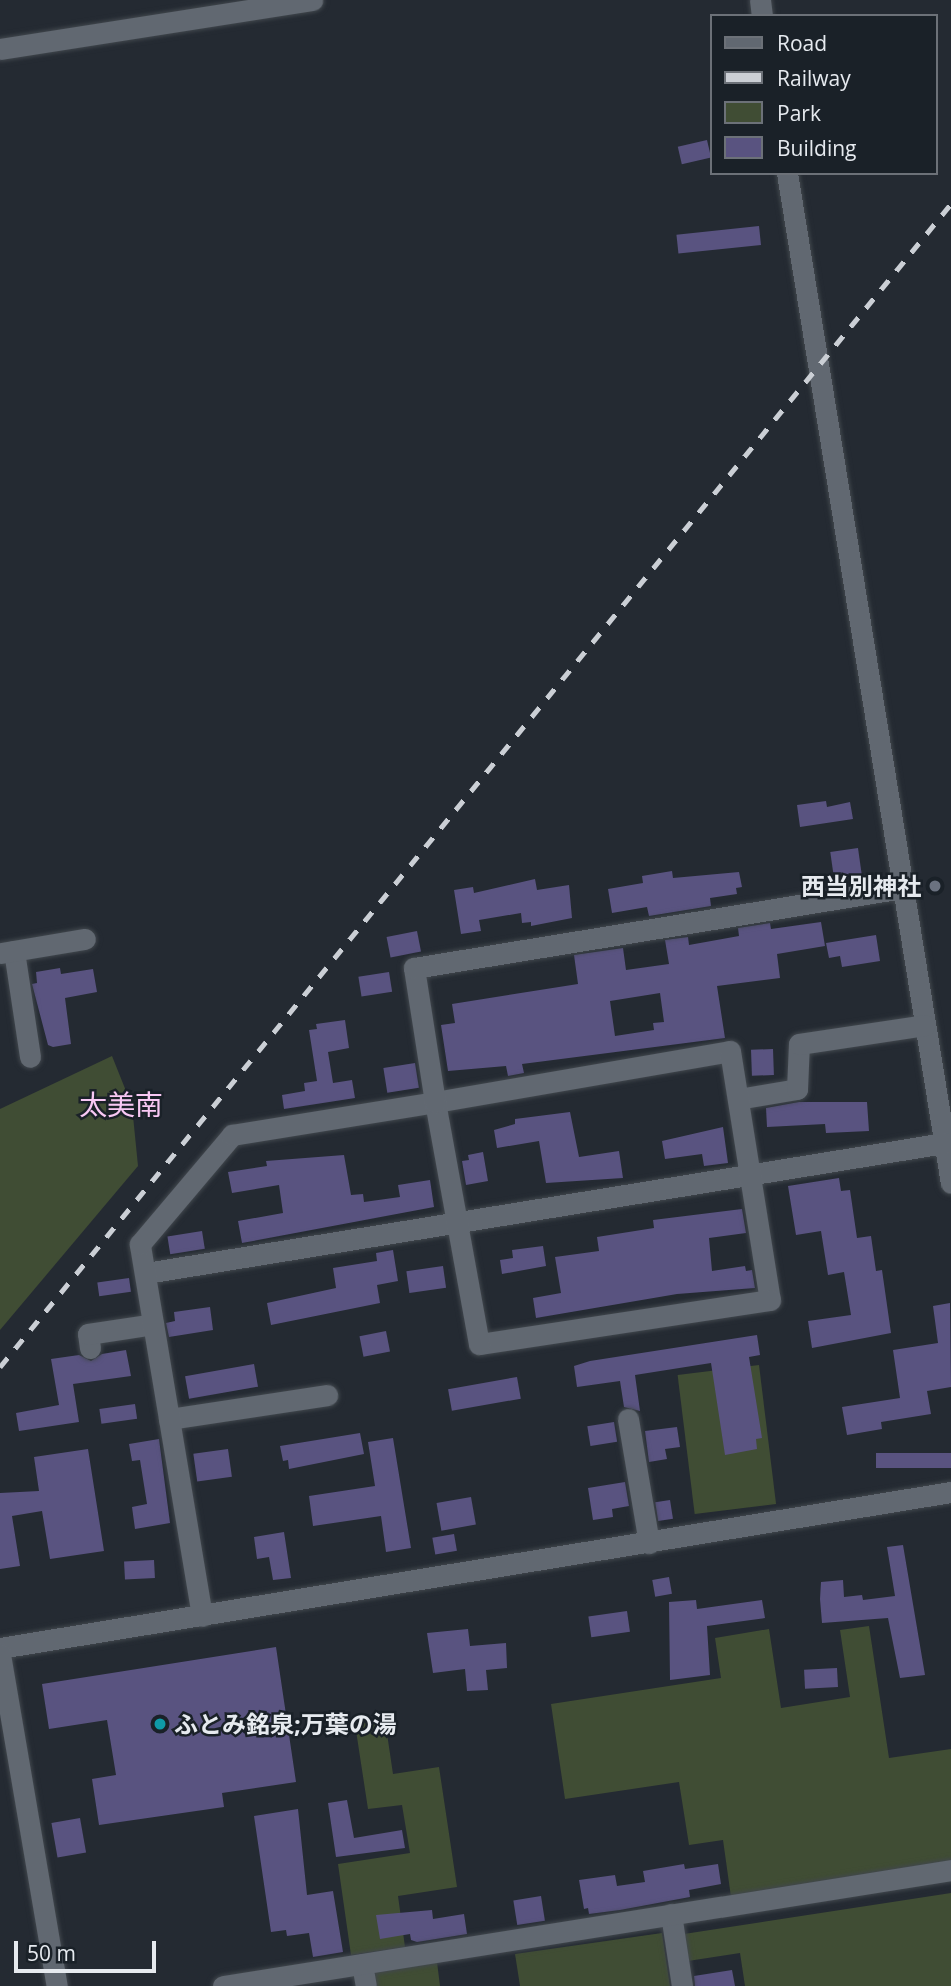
<!DOCTYPE html>
<meta charset="utf-8">
<style>
body{margin:0}
#map{position:relative;width:951px;height:1986px;overflow:hidden;background:#242a32;font-family:"Open Sans","Noto Sans JP",sans-serif}
div>[style]{position:absolute}
.green>*{inset:0;background:#404d34;transform-origin:0 0}
.building>*{inset:0;background:#595380;transform-origin:0 0}
.roads{filter:drop-shadow(0 0 2px #41474d) drop-shadow(0 0 2px #41474d)}
.minor>*{height:21px;margin:-10.5px;padding:0 10.5px;transform-origin:10.5px;border-radius:10.5px;background:#616871}
.rail>*{height:5px;margin-top:-2.5px;transform-origin:0;background:repeating-linear-gradient(90deg,#cbcfd5 0 12px,transparent 0 24px)}
.dots>*{width:19px;height:19px;translate:-50% -50%;box-sizing:border-box;border:4px solid #1a2128;border-radius:50%}
span{translate:-50% -50%;white-space:nowrap;text-align:center;line-height:1.15;-webkit-text-stroke:5px #1a2128;paint-order:stroke}
.poi-label{font-size:24px;color:#e6eaef;font-weight:700}
.right{translate:-100% -50%;text-align:right}
.left{translate:0 -50%;text-align:left}
.quarter-label{font-size:28px;color:#f9c8f4}
.legend{position:absolute;left:710px;top:14px;width:228px;height:161px;box-sizing:border-box;background:#1a2128;border:2px solid #6c7178;margin:0;padding:9px 12px;list-style:none;font-size:21px;color:#e6eaef}
.legend li{display:flex;align-items:center;gap:14px;height:35px}
.legend b{width:35px;border:2px solid #6c7178}
.scale{position:absolute;left:14px;top:1941px;width:142px;height:32px;box-sizing:border-box;border:4px solid #e6eaef;border-top:0;padding-left:9px;font-size:21px;line-height:24px;white-space:nowrap;color:#e6eaef;-webkit-text-stroke:5px #1a2128;paint-order:stroke}
</style>
<div id="map">
<div class="green">
<i style="clip-path:polygon(112px 1056px,132px 1106px,138px 1166px,0 1330px,0 1109px)"></i>
<i style="left:759px;top:1365px;width:140px;height:82px;rotate:83deg"></i>
<i style="clip-path:polygon(869px 1626px,889px 1758px,951px 1749px,951px 1864px,731px 1897px,723px 1840px,689px 1845px,679px 1782px,565px 1799px,551px 1704px,721px 1678px,715px 1638px,769px 1629px,781px 1708px,850px 1697px,840px 1630px)"></i>
<i style="clip-path:polygon(385px 1720px,393px 1774px,439px 1767px,457px 1887px,398px 1896px,405px 1947px,351px 1955px,338px 1864px,410px 1853px,402px 1805px,368px 1809px,355px 1724px)"></i>
<i style="clip-path:polygon(951px 1893px,951px 1986px,745px 1986px,740px 1953px,688px 1961px,684px 1934px)"></i>
<i style="clip-path:polygon(662px 1933px,670px 1986px,520px 1986px,515px 1954px)"></i>
<i style="clip-path:polygon(437px 1962px,440px 1986px,373px 1986px,370px 1972px)"></i>
</div>
<div class="building">
<i style="left:707px;top:140px;width:18px;height:30px;rotate:77deg"></i>
<i style="left:759px;top:226px;width:19px;height:83px;rotate:84deg"></i>
<i style="clip-path:polygon(826px 801px,827px 807px,850px 802px,853px 819px,800px 827px,797px 805px)"></i>
<i style="left:858px;top:848px;width:28px;height:28px;rotate:82deg"></i>
<i style="clip-path:polygon(672px 871px,673px 878px,739px 872px,742px 887px,736px 888px,737px 894px,710px 898px,711px 906px,649px 916px,647px 907px,612px 913px,608px 889px,643px 883px,642px 876px)"></i>
<i style="clip-path:polygon(535px 879px,537px 890px,569px 885px,572px 918px,531px 926px,531px 922px,522px 923px,521px 913px,479px 920px,481px 931px,461px 934px,454px 890px,473px 887px,474px 893px)"></i>
<i style="clip-path:polygon(evenodd,821px 922px,825px 946px,777px 954px,780px 978px,717px 986px,725px 1038px,522px 1064px,524px 1073px,508px 1076px,506px 1066px,448px 1071px,441px 1025px,455px 1023px,452px 1004px,578px 984px,574px 955px,623px 948px,626px 970px,669px 964px,665px 940px,688px 937px,689px 945px,739px 936px,738px 928px,770px 923px,771px 929px,821px 922px,660px 993px,664px 1022px,653px 1023px,654px 1030px,615px 1036px,610px 1001px,660px 993px)"></i>
<i style="left:417px;top:931px;width:21px;height:31px;rotate:79deg"></i>
<i style="clip-path:polygon(876px 935px,880px 961px,842px 967px,840px 956px,829px 958px,826px 943px)"></i>
<i style="clip-path:polygon(60px 968px,61px 974px,93px 969px,97px 992px,65px 998px,71px 1044px,53px 1047px,48px 1045px,32px 984px,37px 983px,36px 972px)"></i>
<i style="left:389px;top:972px;width:20px;height:31px;rotate:81deg"></i>
<i style="clip-path:polygon(345px 1020px,349px 1048px,328px 1052px,333px 1083px,352px 1080px,355px 1098px,284px 1109px,282px 1095px,305px 1091px,304px 1083px,317px 1081px,309px 1030px,317px 1029px,316px 1024px)"></i>
<i style="left:773px;top:1049px;width:26px;height:22px;rotate:88deg"></i>
<i style="left:415px;top:1063px;width:25px;height:32px;rotate:81deg"></i>
<i style="clip-path:polygon(799px 1102px,867px 1102px,869px 1131px,826px 1133px,825px 1124px,767px 1127px,766px 1108px)"></i>
<i style="clip-path:polygon(570px 1112px,579px 1157px,619px 1151px,623px 1178px,546px 1183px,539px 1141px,497px 1148px,494px 1130px,515px 1124px,515px 1119px)"></i>
<i style="clip-path:polygon(723px 1127px,728px 1163px,704px 1166px,702px 1154px,665px 1159px,662px 1141px)"></i>
<i style="clip-path:polygon(483px 1152px,488px 1181px,466px 1185px,462px 1161px,469px 1160px,468px 1155px)"></i>
<i style="clip-path:polygon(344px 1155px,351px 1195px,363px 1194px,364px 1202px,400px 1197px,398px 1185px,430px 1180px,434px 1207px,242px 1243px,238px 1221px,283px 1213px,279px 1185px,232px 1193px,228px 1172px,267px 1166px,266px 1161px)"></i>
<i style="clip-path:polygon(839px 1178px,841px 1191px,850px 1190px,857px 1238px,871px 1236px,876px 1271px,882px 1270px,891px 1333px,812px 1348px,808px 1321px,851px 1315px,844px 1272px,828px 1275px,821px 1231px,796px 1235px,788px 1186px)"></i>
<i style="clip-path:polygon(742px 1209px,746px 1233px,709px 1238px,712px 1271px,745px 1266px,746px 1271px,752px 1270px,755px 1288px,677px 1294px,536px 1318px,533px 1298px,561px 1293px,555px 1257px,599px 1251px,597px 1237px,654px 1228px,653px 1220px)"></i>
<i style="left:202px;top:1231px;width:18px;height:35px;rotate:81deg"></i>
<i style="clip-path:polygon(543px 1246px,546px 1266px,502px 1274px,500px 1260px,513px 1258px,512px 1250px)"></i>
<i style="clip-path:polygon(393px 1250px,398px 1281px,377px 1285px,380px 1303px,271px 1325px,267px 1303px,336px 1288px,333px 1268px,377px 1261px,376px 1253px)"></i>
<i style="left:443px;top:1266px;width:22px;height:37px;rotate:82deg"></i>
<i style="left:129px;top:1278px;width:14px;height:32px;rotate:82deg"></i>
<i style="clip-path:polygon(950px 1303px,951px 1387px,927px 1391px,931px 1414px,881px 1422px,882px 1429px,847px 1435px,842px 1407px,900px 1398px,893px 1350px,938px 1343px,933px 1306px)"></i>
<i style="clip-path:polygon(210px 1307px,213px 1330px,169px 1337px,166px 1323px,175px 1321px,174px 1312px)"></i>
<i style="left:386px;top:1331px;width:21px;height:27px;rotate:79deg"></i>
<i style="clip-path:polygon(757px 1335px,760px 1355px,749px 1357px,762px 1438px,756px 1439px,757px 1449px,725px 1455px,711px 1363px,635px 1375px,640px 1411px,624px 1407px,620px 1381px,577px 1387px,574px 1366px,590px 1361px)"></i>
<i style="clip-path:polygon(126px 1350px,131px 1376px,73px 1384px,79px 1422px,19px 1431px,16px 1413px,59px 1405px,51px 1359px,79px 1355px,91px 1361px,102px 1354px)"></i>
<i style="left:254px;top:1364px;width:23px;height:70px;rotate:80deg"></i>
<i style="left:517px;top:1377px;width:22px;height:70px;rotate:80deg"></i>
<i style="left:135px;top:1404px;width:15px;height:36px;rotate:82deg"></i>
<i style="left:614px;top:1422px;width:20px;height:27px;rotate:81deg"></i>
<i style="clip-path:polygon(677px 1427px,680px 1447px,665px 1449px,667px 1459px,649px 1462px,645px 1431px)"></i>
<i style="clip-path:polygon(360px 1433px,364px 1454px,289px 1469px,288px 1460px,283px 1461px,280px 1446px)"></i>
<i style="clip-path:polygon(393px 1438px,411px 1548px,386px 1552px,381px 1516px,313px 1526px,309px 1496px,375px 1486px,368px 1442px)"></i>
<i style="clip-path:polygon(159px 1439px,170px 1523px,135px 1529px,132px 1507px,147px 1504px,140px 1460px,132px 1461px,129px 1444px)"></i>
<i style="clip-path:polygon(88px 1449px,104px 1551px,50px 1559px,42px 1511px,12px 1516px,20px 1566px,0 1569px,0 1493px,39px 1491px,34px 1457px)"></i>
<i style="left:228px;top:1449px;width:28px;height:35px;rotate:82deg"></i>
<i style="left:951px;top:1453px;width:15px;height:75px;rotate:90deg"></i>
<i style="clip-path:polygon(625px 1482px,629px 1506px,612px 1509px,613px 1517px,593px 1520px,588px 1488px)"></i>
<i style="left:471px;top:1497px;width:28px;height:35px;rotate:80deg"></i>
<i style="left:670px;top:1500px;width:19px;height:15px;rotate:81deg"></i>
<i style="clip-path:polygon(284px 1532px,291px 1578px,273px 1580px,269px 1557px,257px 1559px,254px 1537px)"></i>
<i style="left:454px;top:1534px;width:17px;height:22px;rotate:80deg"></i>
<i style="clip-path:polygon(903px 1545px,925px 1675px,900px 1678px,888px 1618px,822px 1623px,820px 1599px,821px 1582px,843px 1580px,844px 1597px,862px 1595px,863px 1600px,895px 1596px,887px 1547px)"></i>
<i style="left:154px;top:1560px;width:18px;height:30px;rotate:87deg"></i>
<i style="left:669px;top:1577px;width:17px;height:17px;rotate:80deg"></i>
<i style="clip-path:polygon(696px 1600px,697px 1609px,762px 1600px,765px 1618px,707px 1626px,710px 1675px,670px 1680px,669px 1602px)"></i>
<i style="left:627px;top:1611px;width:21px;height:39px;rotate:82deg"></i>
<i style="clip-path:polygon(468px 1629px,470px 1646px,506px 1643px,507px 1668px,486px 1670px,488px 1690px,467px 1691px,465px 1669px,433px 1673px,427px 1633px)"></i>
<i style="clip-path:polygon(276px 1647px,296px 1782px,222px 1793px,224px 1807px,99px 1825px,92px 1779px,116px 1775px,107px 1720px,49px 1729px,42px 1684px)"></i>
<i style="left:837px;top:1668px;width:19px;height:33px;rotate:87deg"></i>
<i style="clip-path:polygon(347px 1800px,354px 1838px,402px 1830px,405px 1848px,336px 1857px,328px 1803px)"></i>
<i style="clip-path:polygon(298px 1809px,307px 1895px,333px 1891px,343px 1952px,313px 1957px,309px 1933px,287px 1936px,286px 1930px,271px 1932px,254px 1816px)"></i>
<i style="left:80px;top:1818px;width:35px;height:29px;rotate:80deg"></i>
<i style="clip-path:polygon(684px 1864px,685px 1869px,718px 1864px,721px 1884px,689px 1890px,690px 1897px,620px 1910px,589px 1914px,588px 1908px,584px 1909px,579px 1880px,615px 1875px,617px 1886px,645px 1882px,643px 1871px)"></i>
<i style="left:541px;top:1896px;width:25px;height:28px;rotate:81deg"></i>
<i style="clip-path:polygon(432px 1910px,433px 1919px,464px 1914px,467px 1934px,417px 1942px,411px 1940px,410px 1934px,380px 1939px,376px 1915px)"></i>
<i style="clip-path:polygon(732px 1970px,735px 1986px,695px 1986px,694px 1976px)"></i>
</div>
<div class="roads">
<div class="minor">
<i style="left:760px;top:0;width:16px;rotate:83deg"></i>
<i style="left:0;top:49px;width:316px;rotate:-8.9deg"></i>
<i style="left:787px;top:173px;width:1023px;rotate:80.78deg"></i>
<i style="left:14px;top:951px;width:107px;rotate:81.4deg"></i>
<i style="left:1px;top:953px;width:85px;rotate:-9.5deg"></i>
<i style="left:738px;top:1099px;width:60px;rotate:-9.6deg"></i>
<i style="left:797px;top:1089px;width:45px;rotate:-87.5deg"></i>
<i style="left:799px;top:1044px;width:127px;rotate:-8.6deg"></i>
<i style="left:146px;top:1273px;width:809px;rotate:-9.25deg"></i>
<i style="left:90px;top:1348px;width:14px;rotate:-98deg"></i>
<i style="left:88px;top:1334px;width:66px;rotate:-8.7deg"></i>
<i style="left:169px;top:1419px;width:160px;rotate:-8.6deg"></i>
<i style="left:628px;top:1419px;width:126px;rotate:80.4deg"></i>
<i style="left:202px;top:1616px;width:377px;rotate:-99.5deg"></i>
<i style="left:140px;top:1244px;width:143px;rotate:-49.8deg"></i>
<i style="left:232px;top:1135px;width:206px;rotate:-9.2deg"></i>
<i style="left:435px;top:1102px;width:299px;rotate:-9.8deg"></i>
<i style="left:730px;top:1051px;width:252px;rotate:80.9deg"></i>
<i style="left:770px;top:1300px;width:294px;rotate:171.4deg"></i>
<i style="left:479px;top:1344px;width:246px;rotate:-100.3deg"></i>
<i style="left:435px;top:1102px;width:136px;rotate:-98.9deg"></i>
<i style="left:414px;top:968px;width:496px;rotate:-9.3deg"></i>
<i style="left:0;top:1648px;width:964px;rotate:-9.32deg"></i>
<i style="left:0;top:1654px;width:337px;rotate:80.3deg"></i>
<i style="left:671px;top:1914px;width:73px;rotate:81.3deg"></i>
<i style="left:362px;top:1964px;width:22px;rotate:80deg"></i>
<i style="left:223px;top:1986px;width:737px;rotate:-9.05deg"></i>
</div>
</div>
<div class="rail">
<i style="left:0;top:1367px;width:1502px;rotate:-50.73deg"></i>
</div>
<div class="dots">
<i style="left:935px;top:886px;background:#6b7280"></i>
<i style="left:160px;top:1724px;background:#0f9aa8"></i>
</div>
<div class="poi-label">
<span class="right" style="left:921px;top:886px">西当別神社</span>
<span class="left" style="left:174px;top:1724px">ふとみ銘泉;万葉の湯</span>
</div>
<div class="quarter-label">
<span style="left:121px;top:1104px">太美南</span>
</div>
<ul class="legend">
<li><b style="height:9px;background:#616871"></b>Road</li>
<li><b style="height:9px;background:#cbcfd5"></b>Railway</li>
<li><b style="height:19px;background:#404d34"></b>Park</li>
<li><b style="height:19px;background:#595380"></b>Building</li>
</ul>
<div class="scale">50 m</div>
</div>
